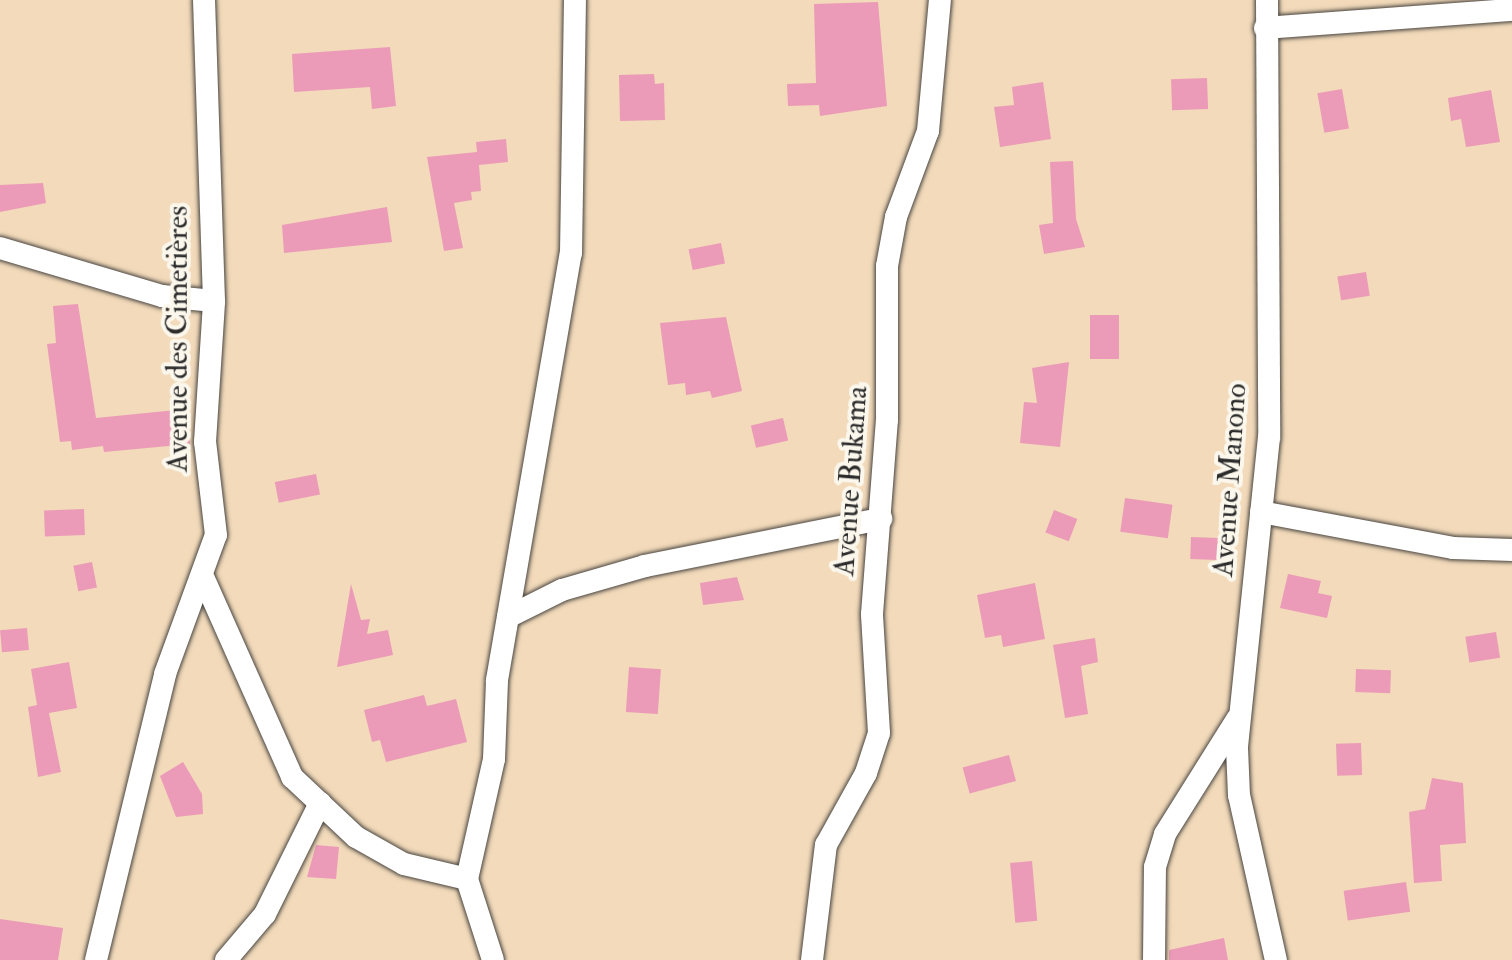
<!DOCTYPE html>
<meta charset="utf-8">
<style>
body{margin:0}
#map{position:relative;width:1512px;height:960px;overflow:hidden;background:#f2daba;font-family:"IM FELL Double Pica",serif}
div>[style]{position:absolute}
.building>*{inset:0;background:#eb9bb7;transform-origin:0 0}
.roads{filter:drop-shadow(0 0 2px #494540) drop-shadow(0 0 2px #494540)}
.street>*{height:22px;margin:-11px;padding:0 11px;transform-origin:11px;border-radius:11px;background:#fff}
span{translate:-50% -50%;white-space:nowrap;text-align:center;line-height:1.15;-webkit-text-stroke:8px #fbf7ec;paint-order:stroke}
.street-label{font-size:30px;color:#2b2b2b}
</style>
<div id="map">
<div class="building">
<i style="clip-path:polygon(878px 2px,887px 106px,820px 116px,819px 105px,788px 106px,787px 84px,816px 83px,814px 4px)"></i>
<i style="clip-path:polygon(390px 47px,396px 106px,372px 109px,370px 87px,294px 92px,292px 54px)"></i>
<i style="clip-path:polygon(654px 74px,655px 84px,664px 83px,665px 120px,620px 121px,619px 75px)"></i>
<i style="left:1207px;top:78px;width:31px;height:36px;rotate:88deg"></i>
<i style="clip-path:polygon(1043px 82px,1051px 139px,1000px 147px,994px 107px,1014px 105px,1012px 87px)"></i>
<i style="left:1342px;top:89px;width:40px;height:25px;rotate:80deg"></i>
<i style="clip-path:polygon(1491px 90px,1500px 142px,1466px 147px,1461px 119px,1451px 121px,1448px 98px)"></i>
<i style="clip-path:polygon(506px 139px,508px 162px,479px 165px,481px 191px,471px 192px,472px 200px,454px 203px,463px 248px,444px 251px,427px 157px,477px 152px,476px 142px)"></i>
<i style="clip-path:polygon(1073px 161px,1076px 219px,1085px 247px,1044px 254px,1039px 225px,1053px 223px,1050px 162px)"></i>
<i style="clip-path:polygon(43px 183px,46px 203px,0 212px,0 185px)"></i>
<i style="clip-path:polygon(387px 207px,392px 242px,284px 253px,282px 225px)"></i>
<i style="left:721px;top:243px;width:21px;height:33px;rotate:79deg"></i>
<i style="left:1366px;top:272px;width:24px;height:29px;rotate:81deg"></i>
<i style="clip-path:polygon(78px 304px,96px 418px,186px 409px,190px 444px,104px 452px,103px 446px,72px 450px,71px 441px,60px 442px,47px 344px,56px 343px,53px 306px)"></i>
<i style="left:1090px;top:315px;width:29px;height:44px"></i>
<i style="clip-path:polygon(726px 317px,742px 391px,712px 398px,710px 391px,686px 395px,685px 383px,668px 385px,660px 323px)"></i>
<i style="clip-path:polygon(1069px 362px,1060px 447px,1020px 443px,1024px 402px,1037px 403px,1032px 368px)"></i>
<i style="left:783px;top:418px;width:23px;height:33px;rotate:77deg"></i>
<i style="left:316px;top:474px;width:21px;height:42px;rotate:79deg"></i>
<i style="left:1125px;top:498px;width:48px;height:34px;rotate:8deg"></i>
<i style="left:84px;top:509px;width:26px;height:40px;rotate:88deg"></i>
<i style="left:1054px;top:510px;width:25px;height:24px;rotate:21deg"></i>
<i style="left:1191px;top:537px;width:27px;height:22px;rotate:2deg"></i>
<i style="left:92px;top:562px;width:26px;height:19px;rotate:79deg"></i>
<i style="clip-path:polygon(1288px 574px,1321px 581px,1318px 593px,1332px 596px,1327px 618px,1280px 608px)"></i>
<i style="clip-path:polygon(737px 577px,744px 600px,703px 605px,700px 583px)"></i>
<i style="clip-path:polygon(1035px 583px,1045px 639px,1003px 647px,1001px 635px,985px 638px,977px 595px)"></i>
<i style="clip-path:polygon(351px 584px,361px 620px,370px 619px,367px 634px,388px 630px,393px 655px,337px 667px)"></i>
<i style="left:27px;top:628px;width:22px;height:27px;rotate:85deg"></i>
<i style="left:1496px;top:632px;width:26px;height:31px;rotate:81deg"></i>
<i style="clip-path:polygon(1095px 638px,1098px 662px,1081px 666px,1088px 714px,1065px 718px,1053px 645px)"></i>
<i style="clip-path:polygon(69px 662px,77px 708px,49px 713px,61px 772px,38px 777px,28px 707px,37px 705px,31px 669px)"></i>
<i style="left:629px;top:667px;width:32px;height:45px;rotate:4deg"></i>
<i style="left:1356px;top:669px;width:35px;height:23px;rotate:2deg"></i>
<i style="clip-path:polygon(424px 695px,427px 706px,456px 699px,467px 742px,386px 762px,380px 740px,372px 742px,364px 710px)"></i>
<i style="left:1361px;top:743px;width:32px;height:25px;rotate:88deg"></i>
<i style="left:1009px;top:755px;width:27px;height:48px;rotate:75deg"></i>
<i style="clip-path:polygon(183px 762px,202px 794px,203px 814px,176px 817px,160px 776px)"></i>
<i style="clip-path:polygon(1432px 778px,1463px 783px,1466px 843px,1440px 845px,1442px 881px,1414px 883px,1409px 812px,1425px 809px)"></i>
<i style="clip-path:polygon(316px 845px,339px 847px,336px 879px,307px 877px)"></i>
<i style="left:1032px;top:861px;width:60px;height:22px;rotate:85deg"></i>
<i style="left:1406px;top:882px;width:30px;height:63px;rotate:82deg"></i>
<i style="clip-path:polygon(0 919px,63px 928px,58px 960px,0 960px)"></i>
<i style="clip-path:polygon(1224px 938px,1228px 960px,1169px 960px,1169px 950px)"></i>
</div>
<div class="roads">
<div class="street">
<i style="left:1267px;top:0;width:437px;rotate:89.7deg"></i>
<i style="left:1269px;top:437px;width:313px;rotate:95.9deg"></i>
<i style="left:1237px;top:748px;width:47px;rotate:87.6deg"></i>
<i style="left:1239px;top:795px;width:169px;rotate:77.4deg"></i>
<i style="left:1265px;top:28px;width:248px;rotate:-4.2deg"></i>
<i style="left:0;top:248px;width:169px;rotate:16.5deg"></i>
<i style="left:162px;top:296px;width:52px;rotate:5.5deg"></i>
<i style="left:1261px;top:512px;width:195px;rotate:10.6deg"></i>
<i style="left:1453px;top:548px;width:59px;rotate:1.9deg"></i>
<i style="left:204px;top:579px;width:217px;rotate:66deg"></i>
<i style="left:292px;top:777px;width:88px;rotate:43.2deg"></i>
<i style="left:356px;top:837px;width:55px;rotate:29.4deg"></i>
<i style="left:404px;top:864px;width:65px;rotate:13.4deg"></i>
<i style="left:508px;top:617px;width:60px;rotate:-26.6deg"></i>
<i style="left:562px;top:590px;width:86px;rotate:-16.1deg"></i>
<i style="left:645px;top:566px;width:241px;rotate:-11.3deg"></i>
<i style="left:96px;top:960px;width:294px;rotate:-76.4deg"></i>
<i style="left:165px;top:674px;width:148px;rotate:-69.9deg"></i>
<i style="left:216px;top:535px;width:94px;rotate:-96.7deg"></i>
<i style="left:205px;top:442px;width:141px;rotate:-86.3deg"></i>
<i style="left:214px;top:301px;width:301px;rotate:-91.9deg"></i>
<i style="left:226px;top:960px;width:60px;rotate:-49.7deg"></i>
<i style="left:265px;top:914px;width:124px;rotate:-63.6deg"></i>
<i style="left:493px;top:960px;width:85px;rotate:-107.8deg"></i>
<i style="left:467px;top:879px;width:123px;rotate:-77.3deg"></i>
<i style="left:494px;top:759px;width:79px;rotate:-87.8deg"></i>
<i style="left:497px;top:680px;width:433px;rotate:-80.2deg"></i>
<i style="left:571px;top:253px;width:253px;rotate:-89.1deg"></i>
<i style="left:812px;top:960px;width:116px;rotate:-83.1deg"></i>
<i style="left:826px;top:845px;width:82px;rotate:-60.9deg"></i>
<i style="left:866px;top:773px;width:42px;rotate:-72deg"></i>
<i style="left:879px;top:733px;width:119px;rotate:-93.4deg"></i>
<i style="left:872px;top:614px;width:195px;rotate:-85.6deg"></i>
<i style="left:887px;top:420px;width:154px;rotate:-90deg"></i>
<i style="left:887px;top:266px;width:50px;rotate:-79.6deg"></i>
<i style="left:896px;top:217px;width:92px;rotate:-69.6deg"></i>
<i style="left:928px;top:131px;width:132px;rotate:-84.8deg"></i>
<i style="left:1154px;top:960px;width:93px;rotate:-89.4deg"></i>
<i style="left:1155px;top:867px;width:34px;rotate:-73deg"></i>
<i style="left:1165px;top:834px;width:136px;rotate:-57.9deg"></i>
</div>
</div>
<div class="street-label">
<span style="left:178px;top:339px;rotate:-90deg">Avenue des Cimetières</span>
<span style="left:1230px;top:480px;rotate:-86deg">Avenue Manono</span>
<span style="left:851px;top:481px;rotate:-86deg">Avenue Bukama</span>
</div>
</div>
